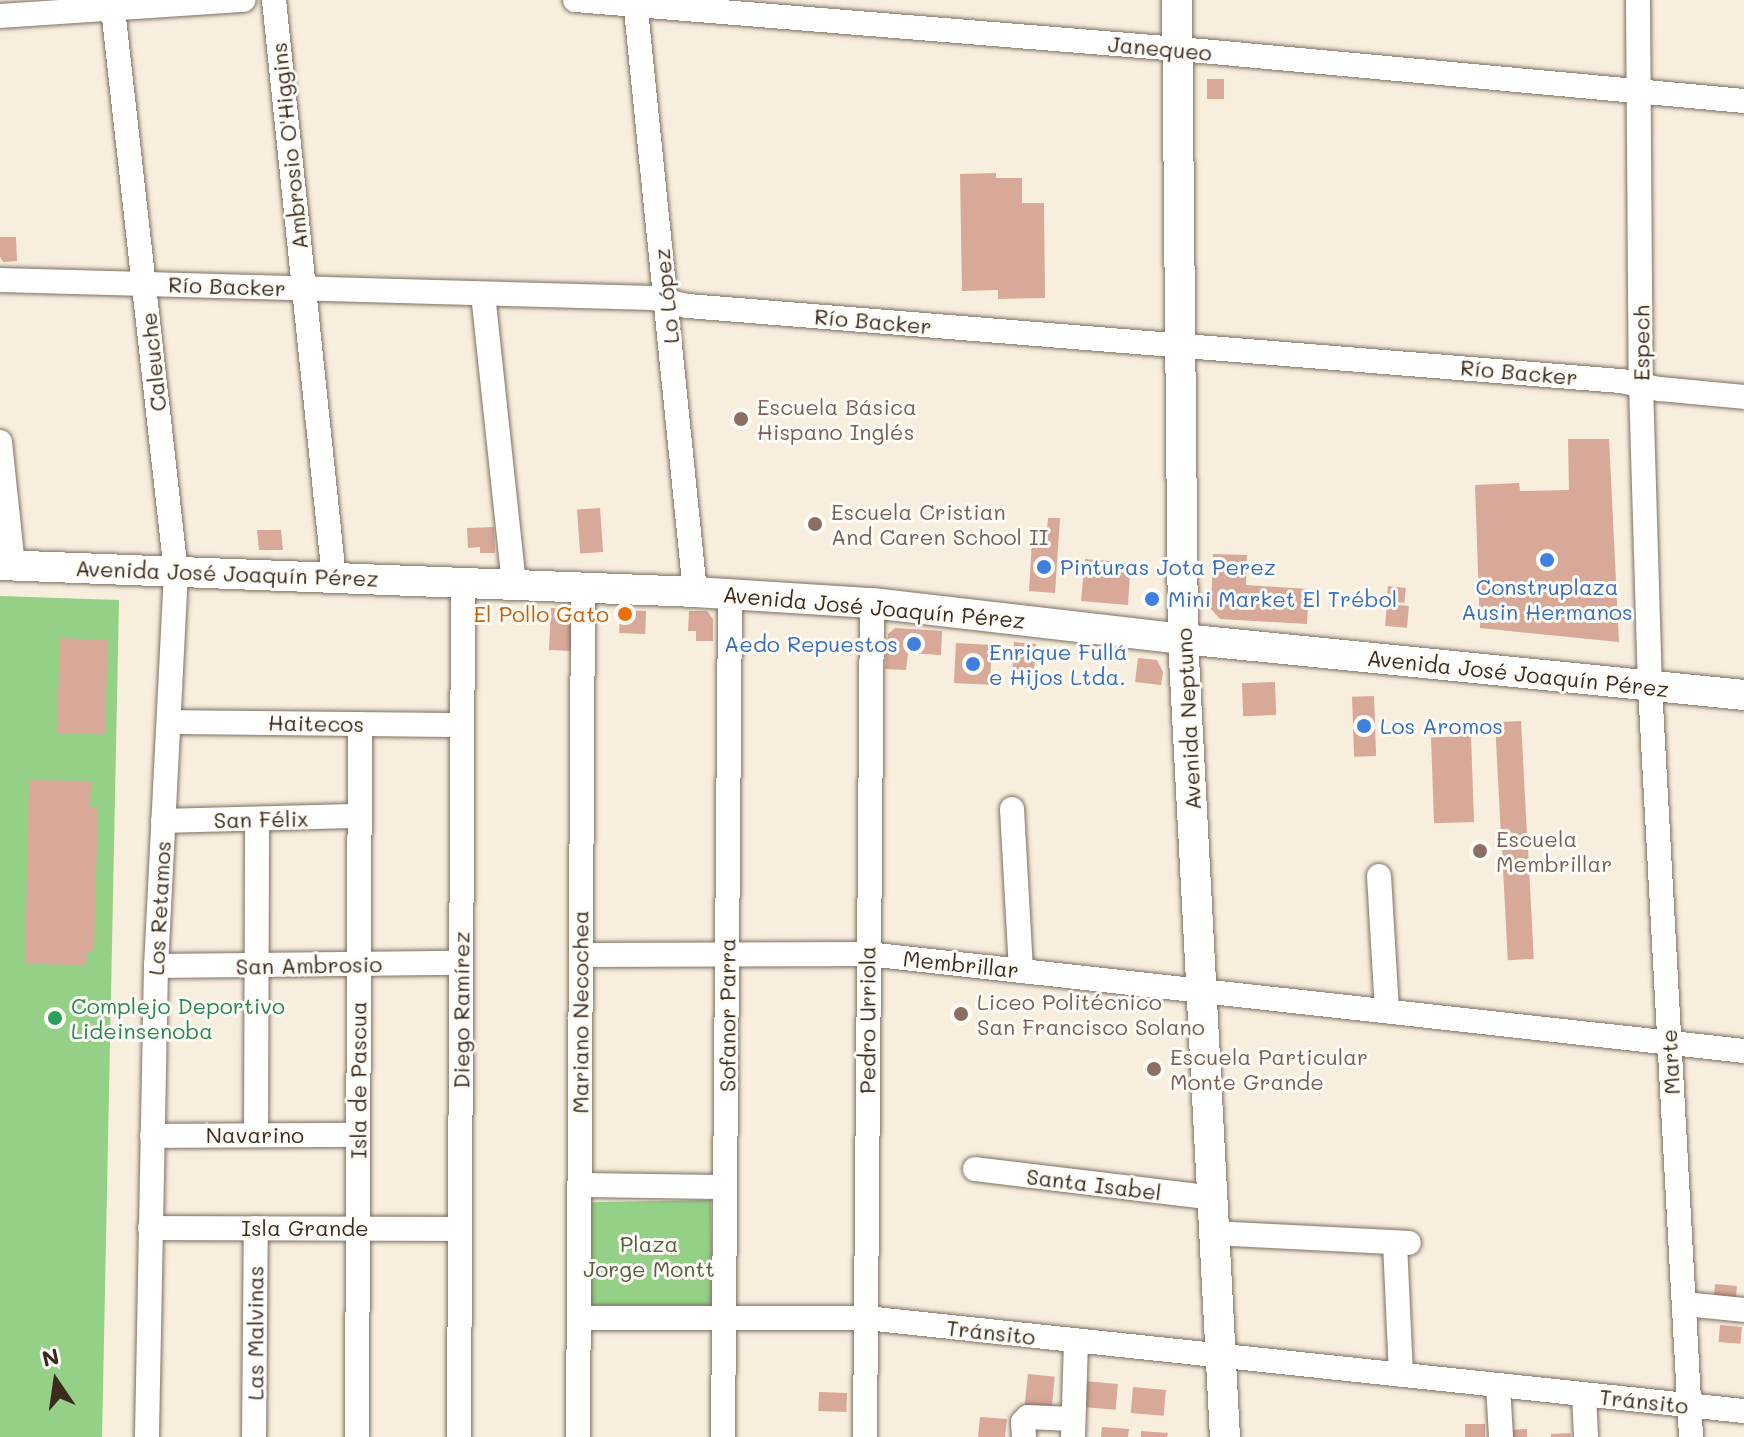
<!DOCTYPE html>
<meta charset="utf-8">
<style>
body{margin:0}
#map{position:relative;width:1744px;height:1437px;overflow:hidden;background:#f8eede;font-family:Mali,sans-serif}
div>[style]{position:absolute}
.green>*{inset:0;background:#94d186;transform-origin:0 0}
.building>*{inset:0;background:#d8a898;transform-origin:0 0}
.roads{filter:drop-shadow(0 0 2px #7d6f61) drop-shadow(0 0 2px #7d6f61)}
.minor>*{height:24px;margin:-12px;padding:0 12px;transform-origin:12px;border-radius:12px;background:#fff}
.major>*{height:30px;margin:-15px;padding:0 15px;transform-origin:15px;border-radius:15px;background:#fff}
.dots>*{width:22px;height:22px;translate:-50% -50%;box-sizing:border-box;border:4px solid #fdfcf7;border-radius:50%}
span{translate:-50% -50%;white-space:nowrap;text-align:center;line-height:1.15;-webkit-text-stroke:6px #fdfcf7;paint-order:stroke}
.street-label{font-size:22px;color:#3b2a1e}
.education-label{font-size:22px;color:#785e54}
.left{translate:0 -50%;text-align:left}
.shop-label{font-size:22px;color:#366cbe}
.right{translate:-100% -50%;text-align:right}
.food-label{font-size:22px;color:#c56008}
.leisure-label{font-size:22px;color:#27864d}
.park-label{font-size:22px;color:#565c3d}
.north{position:absolute;left:16px;top:1341px;width:80px;height:80px;-webkit-text-stroke:6px #fdfcf7;paint-order:stroke;rotate:347deg;font-size:22px;font-weight:700;line-height:32px;text-align:center;color:#3b2a1e}
.north::after{content:'';display:block;margin:auto;width:28px;height:36px;background:#3b2a1e;clip-path:polygon(50% 0,100% 100%,50% 72%,0 100%)}
</style>
<div id="map">
<div class="green">
<i style="clip-path:polygon(0 596px,119px 600px,102px 1437px,0 1437px)"></i>
<i style="left:711px;top:1200px;width:111px;height:124px;rotate:89deg"></i>
</div>
<div class="building">
<i style="left:1207px;top:79px;width:17px;height:20px"></i>
<i style="clip-path:polygon(996px 173px,996px 178px,1022px 178px,1022px 203px,1044px 203px,1045px 298px,998px 299px,998px 290px,962px 291px,960px 174px)"></i>
<i style="clip-path:polygon(0 237px,16px 237px,17px 261px,3px 262px,0 257px)"></i>
<i style="clip-path:polygon(1568px 439px,1609px 439px,1619px 642px,1480px 628px,1475px 485px,1519px 483px,1520px 491px,1569px 490px)"></i>
<i style="left:600px;top:508px;width:44px;height:23px;rotate:86deg"></i>
<i style="clip-path:polygon(1048px 518px,1060px 518px,1055px 593px,1029px 591px,1032px 541px,1046px 542px)"></i>
<i style="clip-path:polygon(494px 527px,495px 553px,480px 553px,480px 547px,468px 548px,467px 528px)"></i>
<i style="clip-path:polygon(257px 530px,281px 530px,283px 550px,259px 550px)"></i>
<i style="clip-path:polygon(1213px 554px,1247px 555px,1246px 585px,1309px 589px,1307px 624px,1220px 619px,1211px 609px)"></i>
<i style="clip-path:polygon(1085px 559px,1109px 561px,1108px 571px,1130px 573px,1128px 605px,1081px 601px)"></i>
<i style="left:1388px;top:586px;width:18px;height:15px;rotate:6deg"></i>
<i style="left:1147px;top:590px;width:11px;height:18px"></i>
<i style="left:1387px;top:604px;width:22px;height:22px;rotate:5deg"></i>
<i style="clip-path:polygon(551px 608px,568px 609px,574px 617px,572px 651px,549px 650px)"></i>
<i style="left:620px;top:610px;width:26px;height:23px;rotate:2deg"></i>
<i style="clip-path:polygon(689px 611px,707px 611px,713px 619px,713px 641px,696px 641px,696px 631px,688px 631px)"></i>
<i style="clip-path:polygon(895px 628px,942px 631px,941px 655px,908px 653px,906px 670px,885px 669px,888px 634px)"></i>
<i style="left:60px;top:638px;width:48px;height:95px;rotate:2deg"></i>
<i style="clip-path:polygon(1014px 642px,1036px 644px,1033px 688px,1019px 687px,1019px 676px,1012px 675px)"></i>
<i style="left:956px;top:643px;width:36px;height:40px;rotate:3deg"></i>
<i style="clip-path:polygon(1138px 658px,1157px 660px,1163px 672px,1161px 685px,1135px 682px)"></i>
<i style="left:1275px;top:682px;width:33px;height:33px;rotate:88deg"></i>
<i style="left:1374px;top:696px;width:60px;height:22px;rotate:88deg"></i>
<i style="left:1521px;top:721px;width:121px;height:26px;rotate:87deg"></i>
<i style="left:1471px;top:736px;width:86px;height:40px;rotate:88deg"></i>
<i style="clip-path:polygon(29px 780px,91px 781px,90px 808px,98px 808px,94px 951px,87px 951px,86px 965px,25px 964px)"></i>
<i style="left:1528px;top:849px;width:110px;height:26px;rotate:87deg"></i>
<i style="left:1715px;top:1284px;width:22px;height:17px;rotate:5deg"></i>
<i style="left:1720px;top:1325px;width:22px;height:17px;rotate:5deg"></i>
<i style="left:1028px;top:1374px;width:27px;height:33px;rotate:6deg"></i>
<i style="left:1085px;top:1381px;width:33px;height:26px;rotate:5deg"></i>
<i style="left:1133px;top:1387px;width:33px;height:26px;rotate:5deg"></i>
<i style="left:819px;top:1392px;width:28px;height:19px;rotate:2deg"></i>
<i style="clip-path:polygon(980px 1417px,1007px 1419px,1005px 1437px,978px 1437px)"></i>
<i style="left:1485px;top:1424px;width:13px;height:20px;rotate:90deg"></i>
<i style="clip-path:polygon(1102px 1427px,1129px 1429px,1128px 1437px,1101px 1437px)"></i>
<i style="clip-path:polygon(1527px 1429px,1527px 1437px,1508px 1437px,1507px 1430px)"></i>
<i style="clip-path:polygon(1141px 1431px,1168px 1433px,1167px 1437px,1141px 1437px)"></i>
<i style="clip-path:polygon(1570px 1433px,1571px 1437px,1551px 1437px,1551px 1434px)"></i>
</div>
<div class="roads">
<div class="minor">
<i style="left:274px;top:0;width:581px;rotate:84.07deg"></i>
<i style="left:575px;top:0;width:629px;rotate:4.65deg"></i>
<i style="left:1202px;top:51px;width:544px;rotate:5.27deg"></i>
<i style="left:635px;top:0;width:595px;rotate:84.21deg"></i>
<i style="left:1638px;top:0;width:385px;rotate:89.6deg"></i>
<i style="left:1641px;top:385px;width:302px;rotate:88.3deg"></i>
<i style="left:1650px;top:687px;width:751px;rotate:86.87deg"></i>
<i style="left:113px;top:9px;width:567px;rotate:83.62deg"></i>
<i style="left:176px;top:572px;width:395px;rotate:92.9deg"></i>
<i style="left:156px;top:966px;width:471px;rotate:91.1deg"></i>
<i style="left:0;top:16px;width:244px;rotate:-3.8deg"></i>
<i style="left:0;top:280px;width:653px;rotate:1.58deg"></i>
<i style="left:653px;top:298px;width:36px;rotate:13deg"></i>
<i style="left:688px;top:306px;width:936px;rotate:4.6deg"></i>
<i style="left:1621px;top:381px;width:40px;rotate:12deg"></i>
<i style="left:1660px;top:389px;width:84px;rotate:5.4deg"></i>
<i style="left:483px;top:294px;width:293px;rotate:83.9deg"></i>
<i style="left:0;top:442px;width:124px;rotate:84deg"></i>
<i style="left:169px;top:722px;width:293px;rotate:0.6deg"></i>
<i style="left:1012px;top:809px;width:162px;rotate:86.8deg"></i>
<i style="left:163px;top:821px;width:197px;rotate:-1.5deg"></i>
<i style="left:1379px;top:876px;width:135px;rotate:86.6deg"></i>
<i style="left:581px;top:955px;width:287px;rotate:-0.2deg"></i>
<i style="left:868px;top:954px;width:881px;rotate:6.32deg"></i>
<i style="left:156px;top:966px;width:305px;rotate:-0.6deg"></i>
<i style="left:256px;top:1135px;width:316px;rotate:-89.8deg"></i>
<i style="left:152px;top:1136px;width:206px;rotate:-0.3deg"></i>
<i style="left:975px;top:1169px;width:240px;rotate:6.9deg"></i>
<i style="left:579px;top:1185px;width:146px;rotate:0.8deg"></i>
<i style="left:150px;top:1228px;width:310px;rotate:0.2deg"></i>
<i style="left:1214px;top:1233px;width:195px;rotate:2.9deg"></i>
<i style="left:1395px;top:1243px;width:132px;rotate:87.4deg"></i>
<i style="left:1684px;top:1304px;width:60px;rotate:5.7deg"></i>
<i style="left:579px;top:1318px;width:287px"></i>
<i style="left:866px;top:1318px;width:883px;rotate:6.05deg"></i>
<i style="left:1498px;top:1385px;width:52px;rotate:86.7deg"></i>
<i style="left:1584px;top:1394px;width:43px;rotate:87.3deg"></i>
<i style="left:254px;top:1437px;width:209px;rotate:-89.5deg"></i>
<i style="left:357px;top:1437px;width:713px;rotate:-89.76deg"></i>
<i style="left:459px;top:1437px;width:855px;rotate:-89.73deg"></i>
<i style="left:578px;top:1437px;width:850px;rotate:-89.66deg"></i>
<i style="left:723px;top:1437px;width:843px;rotate:-89.52deg"></i>
<i style="left:865px;top:1437px;width:834px;rotate:-89.52deg"></i>
<i style="left:1024px;top:1437px;width:15px;rotate:-94deg"></i>
<i style="left:1023px;top:1422px;width:7px;rotate:-45deg"></i>
<i style="left:1028px;top:1417px;width:44px;rotate:2.6deg"></i>
<i style="left:1073px;top:1437px;width:96px;rotate:-88.2deg"></i>
</div>
<div class="major">
<i style="left:1177px;top:0;width:639px;rotate:89.46deg"></i>
<i style="left:1183px;top:639px;width:799px;rotate:86.99deg"></i>
<i style="left:0;top:565px;width:696px;rotate:2.22deg"></i>
<i style="left:695px;top:592px;width:177px;rotate:3.6deg"></i>
<i style="left:872px;top:603px;width:313px;rotate:6.6deg"></i>
<i style="left:1183px;top:639px;width:564px;rotate:5.7deg"></i>
</div>
</div>
<div class="dots">
<i style="left:741px;top:419px;background:#8d6e63"></i>
<i style="left:815px;top:524px;background:#8d6e63"></i>
<i style="left:1547px;top:560px;background:#3f7fe0"></i>
<i style="left:1044px;top:567px;background:#3f7fe0"></i>
<i style="left:1152px;top:599px;background:#3f7fe0"></i>
<i style="left:625px;top:614px;background:#e8710a"></i>
<i style="left:914px;top:644px;background:#3f7fe0"></i>
<i style="left:973px;top:664px;background:#3f7fe0"></i>
<i style="left:1364px;top:726px;background:#3f7fe0"></i>
<i style="left:1480px;top:851px;background:#8d6e63"></i>
<i style="left:961px;top:1014px;background:#8d6e63"></i>
<i style="left:55px;top:1018px;background:#2e9e5b"></i>
<i style="left:1154px;top:1069px;background:#8d6e63"></i>
</div>
<div class="street-label">
<span style="left:1160px;top:48px;rotate:5deg">Janequeo</span>
<span style="left:289px;top:146px;rotate:-96deg">Ambrosio O'Higgins</span>
<span style="left:227px;top:286px;rotate:2deg">Río Backer</span>
<span style="left:666px;top:296px;rotate:-96deg">Lo López</span>
<span style="left:873px;top:321px;rotate:5deg">Río Backer</span>
<span style="left:1641px;top:343px;rotate:-90deg">Espech</span>
<span style="left:153px;top:362px;rotate:-96deg">Caleuche</span>
<span style="left:1519px;top:372px;rotate:5deg">Río Backer</span>
<span style="left:227px;top:573px;rotate:2deg">Avenida José Joaquín Pérez</span>
<span style="left:874px;top:607px;rotate:5deg">Avenida José Joaquín Pérez</span>
<span style="left:1518px;top:673px;rotate:6deg">Avenida José Joaquín Pérez</span>
<span style="left:1188px;top:719px;rotate:-93deg">Avenida Neptuno</span>
<span style="left:316px;top:723px;rotate:1deg">Haitecos</span>
<span style="left:261px;top:819px;rotate:-1deg">San Félix</span>
<span style="left:159px;top:908px;rotate:-87deg">Los Retamos</span>
<span style="left:961px;top:964px;rotate:6deg">Membrillar</span>
<span style="left:309px;top:965px;rotate:-1deg">San Ambrosio</span>
<span style="left:461px;top:1010px;rotate:-90deg">Diego Ramírez</span>
<span style="left:580px;top:1012px;rotate:-90deg">Mariano Necochea</span>
<span style="left:727px;top:1015px;rotate:-90deg">Sofanor Parra</span>
<span style="left:867px;top:1020px;rotate:-90deg">Pedro Urriola</span>
<span style="left:1670px;top:1062px;rotate:-93deg">Marte</span>
<span style="left:358px;top:1080px;rotate:-90deg">Isla de Pascua</span>
<span style="left:255px;top:1135px">Navarino</span>
<span style="left:1094px;top:1184px;rotate:7deg">Santa Isabel</span>
<span style="left:305px;top:1228px">Isla Grande</span>
<span style="left:991px;top:1332px;rotate:6deg">Tránsito</span>
<span style="left:255px;top:1333px;rotate:-90deg">Las Malvinas</span>
<span style="left:1644px;top:1401px;rotate:6deg">Tránsito</span>
</div>
<div class="education-label">
<span class="left" style="left:757px;top:419px">Escuela Básica<br>Hispano Inglés</span>
<span class="left" style="left:831px;top:524px">Escuela Cristian<br>And Caren School II</span>
<span class="left" style="left:1496px;top:851px">Escuela<br>Membrillar</span>
<span class="left" style="left:977px;top:1014px">Liceo Politécnico<br>San Francisco Solano</span>
<span class="left" style="left:1170px;top:1069px">Escuela Particular<br>Monte Grande</span>
</div>
<div class="shop-label">
<span class="left" style="left:1060px;top:567px">Pinturas Jota Perez</span>
<span style="left:1547px;top:599px">Construplaza<br>Ausin Hermanos</span>
<span class="left" style="left:1168px;top:599px">Mini Market El Trébol</span>
<span class="right" style="left:898px;top:644px">Aedo Repuestos</span>
<span class="left" style="left:989px;top:664px">Enrique Fullá<br>e Hijos Ltda.</span>
<span class="left" style="left:1380px;top:726px">Los Aromos</span>
</div>
<div class="food-label">
<span class="right" style="left:609px;top:614px">El Pollo Gato</span>
</div>
<div class="leisure-label">
<span class="left" style="left:71px;top:1018px">Complejo Deportivo<br>Lideinsenoba</span>
</div>
<div class="park-label">
<span style="left:649px;top:1256px">Plaza<br>Jorge Montt</span>
</div>
<div class="north">N</div>
</div>
